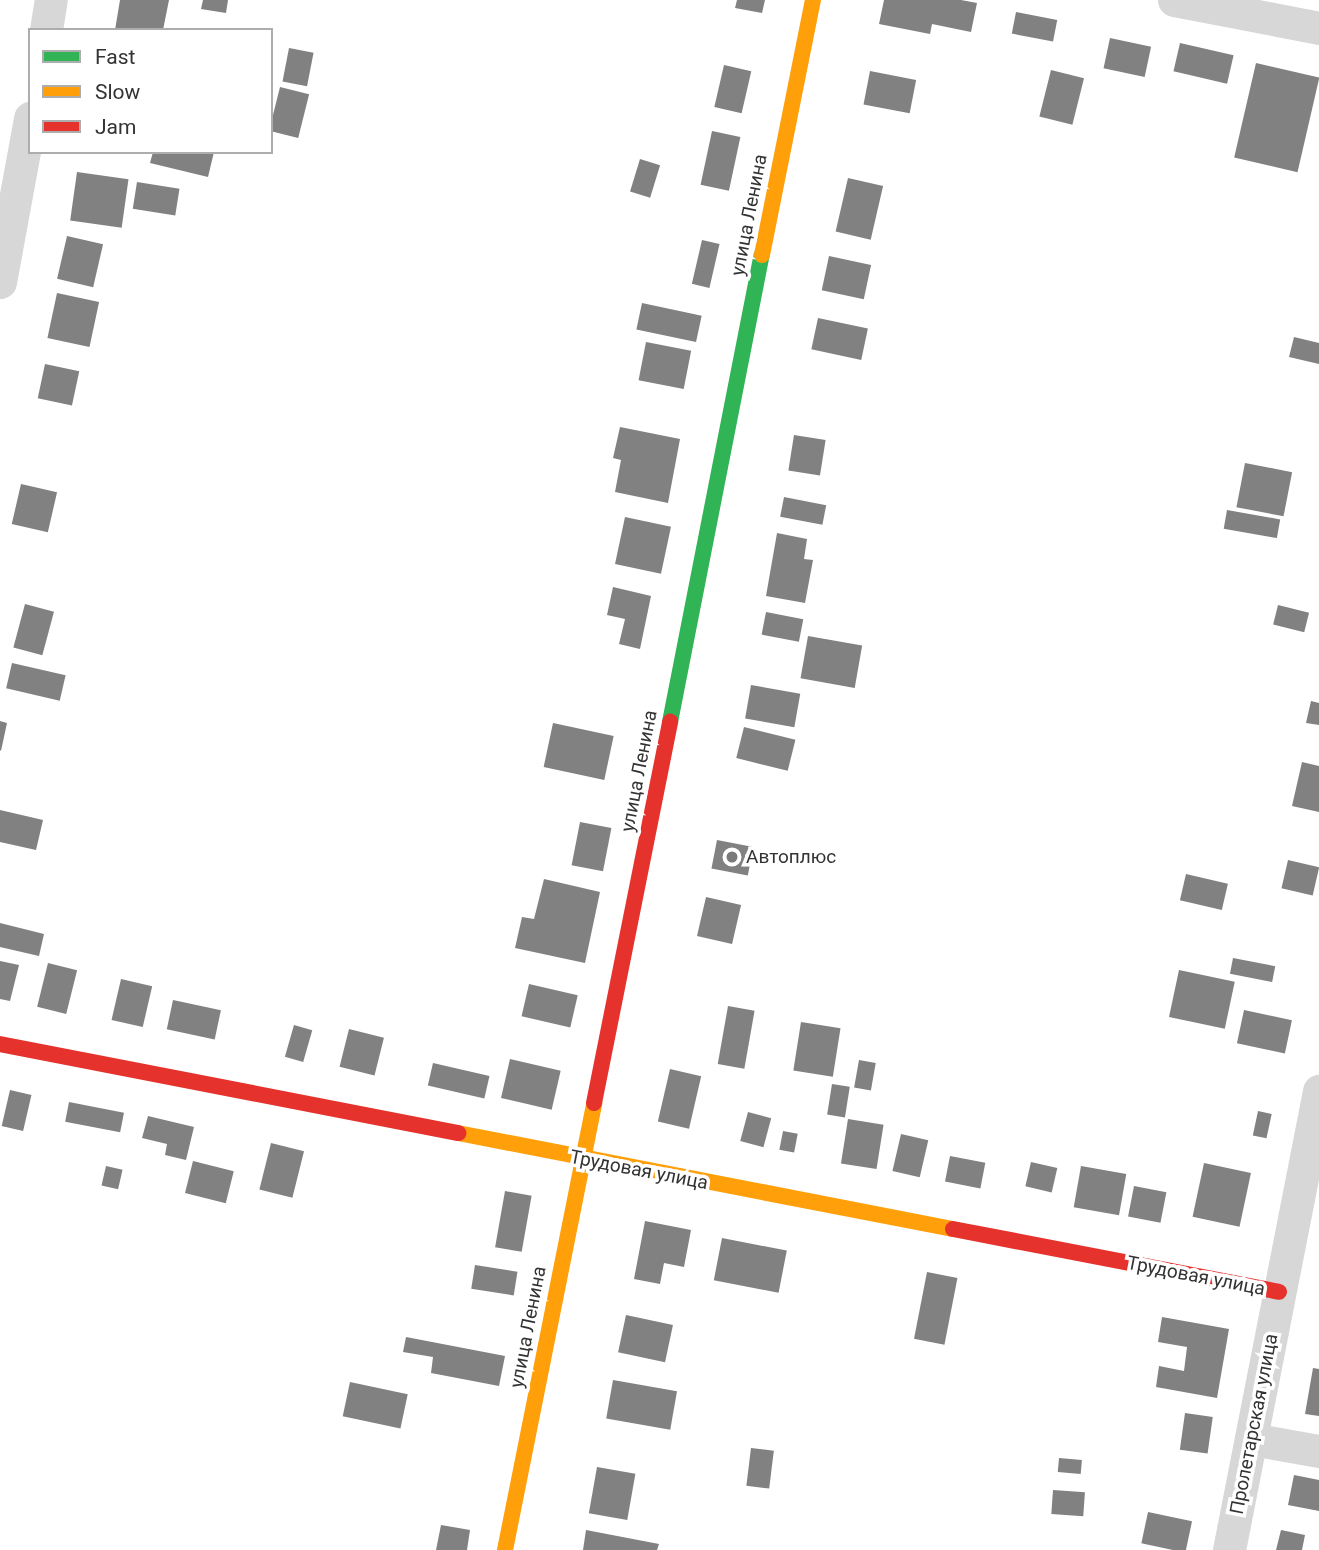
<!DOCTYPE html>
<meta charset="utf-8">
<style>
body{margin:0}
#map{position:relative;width:1319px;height:1550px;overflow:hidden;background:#fff;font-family:Roboto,sans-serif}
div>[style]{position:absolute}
.building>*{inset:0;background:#818181;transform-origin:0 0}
.street>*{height:33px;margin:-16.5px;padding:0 16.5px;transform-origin:16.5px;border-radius:16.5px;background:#d7d7d7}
.fast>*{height:16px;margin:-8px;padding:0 8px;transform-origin:8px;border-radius:8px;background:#30b455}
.slow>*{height:16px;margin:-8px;padding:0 8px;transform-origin:8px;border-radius:8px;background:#ff9f0a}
.jam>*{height:16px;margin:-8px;padding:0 8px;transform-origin:8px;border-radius:8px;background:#e5322d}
.dots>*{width:19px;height:19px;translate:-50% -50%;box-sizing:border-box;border:4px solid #fff;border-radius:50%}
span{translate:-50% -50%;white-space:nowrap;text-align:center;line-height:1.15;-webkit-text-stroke:7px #fff;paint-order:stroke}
.street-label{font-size:19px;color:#333}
.poi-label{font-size:19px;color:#333}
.left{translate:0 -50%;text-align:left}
.legend{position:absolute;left:28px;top:28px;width:245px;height:126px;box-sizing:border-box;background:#fff;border:2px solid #adadad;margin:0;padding:9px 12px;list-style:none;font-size:21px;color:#333}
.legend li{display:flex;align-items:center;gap:14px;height:35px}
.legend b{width:35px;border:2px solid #adadad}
</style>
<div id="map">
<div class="building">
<i style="clip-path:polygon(120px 0,169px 0,163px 30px,115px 30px)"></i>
<i style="clip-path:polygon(203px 0,228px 0,226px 13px,201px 9px)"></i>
<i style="clip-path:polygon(737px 0,765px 0,762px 13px,735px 8px)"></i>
<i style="clip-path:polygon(884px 0,961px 0,977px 3px,971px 32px,932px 24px,930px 34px,879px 24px)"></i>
<i style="left:1016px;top:12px;width:42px;height:22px;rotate:11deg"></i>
<i style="left:1110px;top:38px;width:42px;height:31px;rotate:12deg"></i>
<i style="left:1180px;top:43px;width:55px;height:29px;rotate:13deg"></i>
<i style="left:289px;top:48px;width:25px;height:34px;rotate:11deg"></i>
<i style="left:1256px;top:63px;width:65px;height:97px;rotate:13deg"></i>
<i style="left:724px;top:65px;width:28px;height:43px;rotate:13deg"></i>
<i style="left:1051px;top:70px;width:34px;height:48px;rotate:14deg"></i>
<i style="left:870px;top:71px;width:47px;height:34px;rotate:11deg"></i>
<i style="left:280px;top:87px;width:30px;height:45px;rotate:14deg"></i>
<i style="left:712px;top:131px;width:29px;height:55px;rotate:12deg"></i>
<i style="clip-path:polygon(153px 152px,214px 152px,208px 177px,150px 163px)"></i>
<i style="left:640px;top:159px;width:21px;height:34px;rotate:17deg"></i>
<i style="left:77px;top:172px;width:52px;height:49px;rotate:8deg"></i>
<i style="left:848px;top:178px;width:36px;height:55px;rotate:13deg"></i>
<i style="left:137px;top:182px;width:43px;height:27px;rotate:9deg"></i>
<i style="left:67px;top:236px;width:37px;height:44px;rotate:13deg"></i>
<i style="left:702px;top:240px;width:18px;height:45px;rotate:13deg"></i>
<i style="left:829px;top:256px;width:43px;height:35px;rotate:12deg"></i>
<i style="left:57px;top:293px;width:43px;height:46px;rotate:12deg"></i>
<i style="left:642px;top:303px;width:61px;height:27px;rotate:12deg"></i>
<i style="left:818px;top:318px;width:51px;height:32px;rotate:12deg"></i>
<i style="clip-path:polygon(1294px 337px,1319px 343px,1319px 364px,1289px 357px)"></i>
<i style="left:646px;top:342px;width:46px;height:39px;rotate:11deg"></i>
<i style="left:45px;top:364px;width:35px;height:35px;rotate:12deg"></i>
<i style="clip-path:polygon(620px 427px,680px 439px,668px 503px,615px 492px,621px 460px,613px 458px)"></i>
<i style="left:794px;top:435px;width:32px;height:36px;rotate:9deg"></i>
<i style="left:1245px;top:463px;width:48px;height:45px;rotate:11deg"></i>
<i style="left:21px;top:484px;width:37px;height:41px;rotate:13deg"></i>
<i style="left:784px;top:497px;width:43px;height:20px;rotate:11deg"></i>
<i style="left:1227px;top:510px;width:54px;height:19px;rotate:10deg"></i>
<i style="left:625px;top:517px;width:47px;height:48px;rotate:12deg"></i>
<i style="clip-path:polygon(777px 533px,807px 539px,804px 559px,813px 560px,805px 603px,766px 596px)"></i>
<i style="clip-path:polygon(613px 587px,651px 596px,640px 649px,619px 644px,625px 619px,607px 615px)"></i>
<i style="left:25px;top:604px;width:30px;height:45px;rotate:15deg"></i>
<i style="left:1278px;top:605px;width:32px;height:20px;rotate:14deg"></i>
<i style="left:766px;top:612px;width:38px;height:23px;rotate:11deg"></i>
<i style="left:808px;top:636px;width:55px;height:43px;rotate:10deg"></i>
<i style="left:12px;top:663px;width:55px;height:26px;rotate:13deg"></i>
<i style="left:751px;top:685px;width:50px;height:34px;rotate:10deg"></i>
<i style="clip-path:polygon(1311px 701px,1319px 703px,1319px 725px,1306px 723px)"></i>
<i style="clip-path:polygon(0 721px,7px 723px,1px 751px,0 750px)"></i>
<i style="left:553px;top:723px;width:62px;height:45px;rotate:12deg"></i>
<i style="left:744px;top:727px;width:53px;height:32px;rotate:14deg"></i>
<i style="clip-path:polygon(1302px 762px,1319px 766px,1319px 812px,1292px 806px)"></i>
<i style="clip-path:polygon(0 810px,43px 820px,36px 850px,0 842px)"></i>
<i style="left:580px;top:822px;width:32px;height:44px;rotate:11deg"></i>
<i style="left:717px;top:840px;width:37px;height:29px;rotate:11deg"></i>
<i style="left:1288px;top:860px;width:32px;height:29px;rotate:13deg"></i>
<i style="left:1186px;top:874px;width:43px;height:27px;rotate:13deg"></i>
<i style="clip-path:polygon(544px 879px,600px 892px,585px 963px,515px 948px,522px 917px,534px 919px)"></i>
<i style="left:706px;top:897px;width:36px;height:40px;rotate:13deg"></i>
<i style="clip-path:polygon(0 923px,44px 934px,39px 956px,0 947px)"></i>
<i style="left:1233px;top:958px;width:43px;height:16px;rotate:11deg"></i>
<i style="clip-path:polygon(0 961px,19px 965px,10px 1001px,0 999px)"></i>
<i style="left:48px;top:963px;width:30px;height:45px;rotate:14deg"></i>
<i style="left:1179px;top:970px;width:57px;height:48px;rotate:12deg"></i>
<i style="left:121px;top:979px;width:32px;height:42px;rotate:13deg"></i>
<i style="left:529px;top:984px;width:50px;height:33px;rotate:13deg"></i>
<i style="left:173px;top:1000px;width:49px;height:30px;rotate:12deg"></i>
<i style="left:728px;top:1006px;width:27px;height:59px;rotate:10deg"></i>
<i style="left:1244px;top:1010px;width:49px;height:34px;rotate:12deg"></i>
<i style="left:801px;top:1022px;width:40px;height:49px;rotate:9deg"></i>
<i style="left:294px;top:1025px;width:19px;height:33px;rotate:16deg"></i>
<i style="left:349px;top:1029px;width:36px;height:39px;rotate:14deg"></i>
<i style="left:510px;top:1059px;width:52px;height:40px;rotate:13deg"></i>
<i style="left:859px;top:1060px;width:17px;height:28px;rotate:10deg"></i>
<i style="left:433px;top:1063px;width:58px;height:23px;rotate:13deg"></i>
<i style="left:670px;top:1069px;width:32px;height:54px;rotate:13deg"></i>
<i style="left:832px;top:1084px;width:18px;height:31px;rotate:9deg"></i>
<i style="left:10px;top:1090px;width:22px;height:37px;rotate:13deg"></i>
<i style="left:69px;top:1102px;width:56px;height:20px;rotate:11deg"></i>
<i style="left:1258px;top:1111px;width:14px;height:25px;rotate:12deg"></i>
<i style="left:748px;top:1112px;width:24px;height:30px;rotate:15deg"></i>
<i style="clip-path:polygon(148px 1116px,194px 1127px,186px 1160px,165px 1155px,167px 1144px,142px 1138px)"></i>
<i style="left:848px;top:1119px;width:36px;height:45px;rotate:9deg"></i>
<i style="left:783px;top:1131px;width:15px;height:19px;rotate:11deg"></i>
<i style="left:901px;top:1134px;width:28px;height:38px;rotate:13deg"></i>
<i style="left:271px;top:1143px;width:34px;height:48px;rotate:14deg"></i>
<i style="left:950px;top:1156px;width:36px;height:26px;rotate:11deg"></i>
<i style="left:193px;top:1161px;width:42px;height:33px;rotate:14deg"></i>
<i style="left:1031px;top:1162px;width:27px;height:25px;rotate:13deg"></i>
<i style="left:1204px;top:1163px;width:48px;height:55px;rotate:12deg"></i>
<i style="left:106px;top:1166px;width:17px;height:20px;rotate:13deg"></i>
<i style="left:1081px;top:1166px;width:46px;height:42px;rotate:10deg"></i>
<i style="left:1134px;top:1186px;width:33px;height:31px;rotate:11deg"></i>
<i style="left:505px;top:1191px;width:27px;height:57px;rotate:10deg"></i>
<i style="clip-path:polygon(645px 1221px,691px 1230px,684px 1267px,664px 1263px,660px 1284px,634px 1279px)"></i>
<i style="left:722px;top:1238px;width:66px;height:43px;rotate:11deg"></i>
<i style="left:475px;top:1265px;width:43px;height:24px;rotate:9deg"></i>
<i style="left:927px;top:1272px;width:31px;height:68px;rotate:11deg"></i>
<i style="left:626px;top:1315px;width:48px;height:38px;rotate:12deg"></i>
<i style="clip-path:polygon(1162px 1317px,1229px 1329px,1217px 1398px,1156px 1387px,1159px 1366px,1184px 1371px,1187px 1347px,1158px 1342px)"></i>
<i style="clip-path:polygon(406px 1337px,505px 1356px,499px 1386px,431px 1373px,433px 1357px,403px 1352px)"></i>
<i style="clip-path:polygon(1313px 1368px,1319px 1369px,1319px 1416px,1305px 1414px)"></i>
<i style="left:613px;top:1380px;width:65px;height:39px;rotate:10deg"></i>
<i style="left:350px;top:1382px;width:59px;height:35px;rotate:12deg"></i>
<i style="left:1185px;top:1413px;width:28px;height:37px;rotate:8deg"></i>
<i style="left:751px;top:1448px;width:23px;height:38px;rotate:7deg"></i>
<i style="left:1059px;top:1458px;width:23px;height:14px;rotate:5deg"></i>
<i style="left:597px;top:1467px;width:39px;height:47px;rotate:10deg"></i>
<i style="clip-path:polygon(1294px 1475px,1319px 1480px,1319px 1511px,1288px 1505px)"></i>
<i style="left:1053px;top:1490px;width:32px;height:24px;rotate:4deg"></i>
<i style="left:1148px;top:1512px;width:45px;height:32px;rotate:12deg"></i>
<i style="clip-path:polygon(441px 1525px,470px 1530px,467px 1550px,436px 1550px)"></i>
<i style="clip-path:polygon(586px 1530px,659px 1544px,657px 1550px,583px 1550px)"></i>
<i style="clip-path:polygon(1281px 1530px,1305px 1535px,1302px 1550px,1276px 1550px)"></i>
</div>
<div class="street">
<i style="left:1174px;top:0;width:148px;rotate:10.9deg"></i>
<i style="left:46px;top:30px;width:30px;rotate:-81deg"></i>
<i style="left:0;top:282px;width:167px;rotate:-79.6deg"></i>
<i style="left:1251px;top:1439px;width:69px;rotate:10deg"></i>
<i style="left:1229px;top:1550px;width:468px;rotate:-78.9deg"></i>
</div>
<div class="fast">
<i style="left:670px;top:722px;width:476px;rotate:-78.9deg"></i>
</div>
<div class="slow">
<i style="left:762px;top:255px;width:260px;rotate:-78.7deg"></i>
<i style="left:458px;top:1133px;width:504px;rotate:10.98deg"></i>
<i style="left:505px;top:1550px;width:456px;rotate:-78.7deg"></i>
</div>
<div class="jam">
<i style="left:0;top:1044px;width:467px;rotate:11deg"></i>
<i style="left:594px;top:1103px;width:389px;rotate:-78.7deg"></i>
<i style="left:953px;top:1229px;width:332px;rotate:10.9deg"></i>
</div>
<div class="dots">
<i style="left:732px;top:857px;background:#7a7a7a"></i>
</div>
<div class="street-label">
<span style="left:749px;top:215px;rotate:-79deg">улица Ленина</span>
<span style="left:639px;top:771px;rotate:-79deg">улица Ленина</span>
<span style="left:639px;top:1170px;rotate:11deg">Трудовая улица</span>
<span style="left:1196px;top:1276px;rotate:11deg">Трудовая улица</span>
<span style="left:528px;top:1327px;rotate:-79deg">улица Ленина</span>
<span style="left:1254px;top:1424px;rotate:-79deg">Пролетарская улица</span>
</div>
<div class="poi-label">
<span class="left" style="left:746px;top:857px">Автоплюс</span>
</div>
<ul class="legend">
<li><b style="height:9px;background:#30b455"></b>Fast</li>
<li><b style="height:9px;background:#ff9f0a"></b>Slow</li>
<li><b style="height:9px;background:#e5322d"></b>Jam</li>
</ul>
</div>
